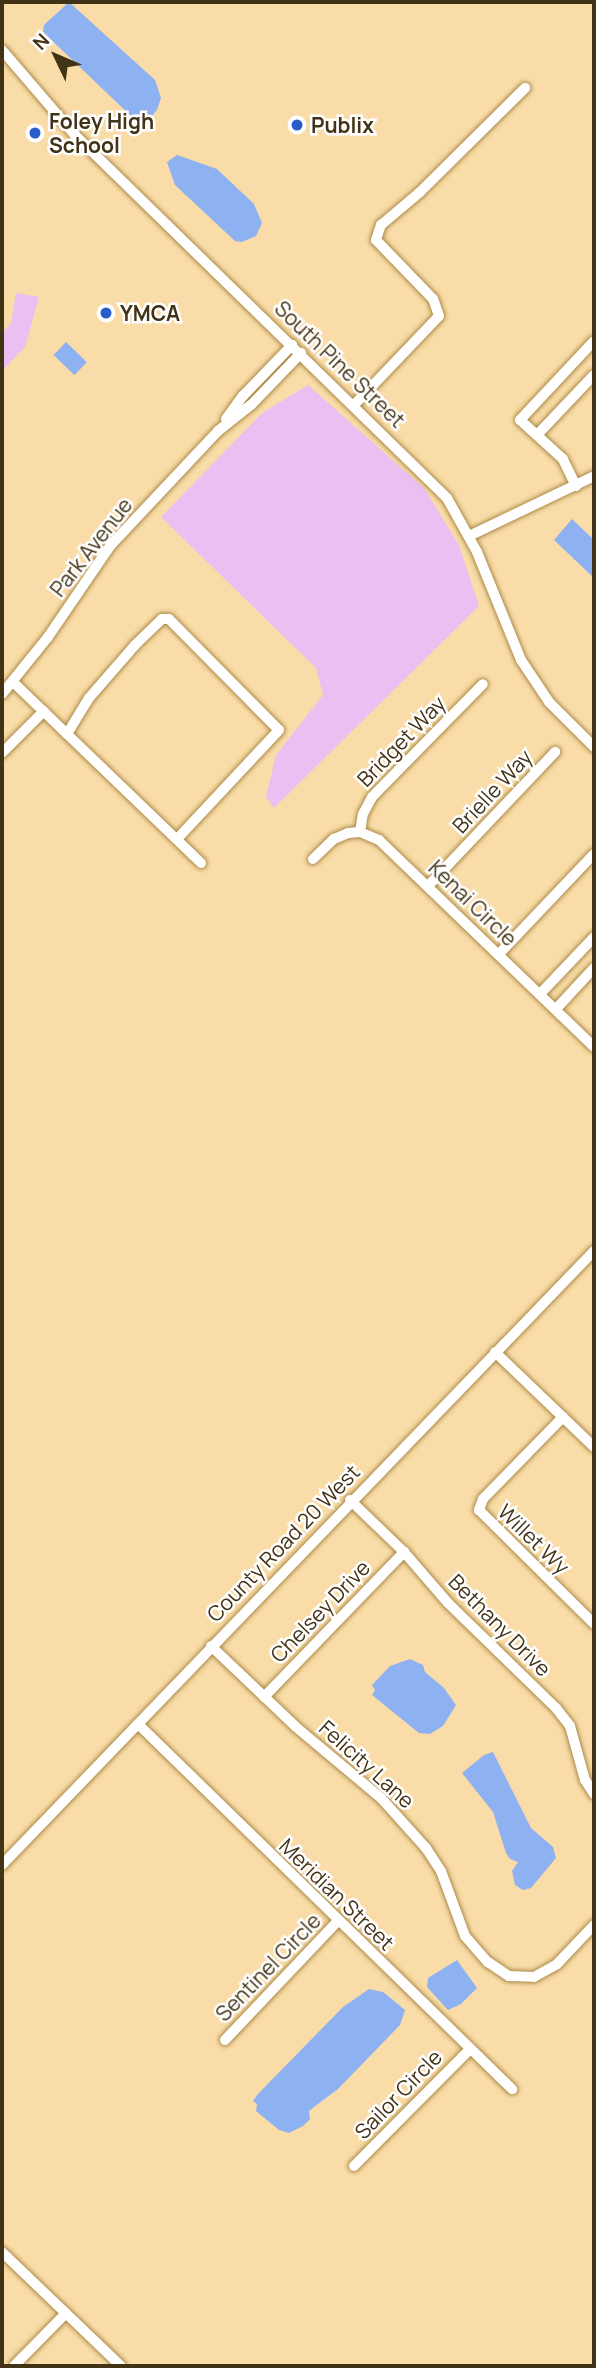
<!DOCTYPE html>
<style>
body{margin:0}
#map{position:relative;width:596px;height:2368px;overflow:hidden;background:#f9dca7;font-family:Manrope,sans-serif}
div>[style]{position:absolute}
.green>*{inset:0;background:#ebbff1}
.water>*{inset:0;background:#8eb1f2;transform-origin:0 0}
.roads{filter:drop-shadow(0 0 2px #ad8a48) drop-shadow(0 0 2px #ad8a48)}
.minor>*{height:10px;margin:-5px;padding:0 5px;transform-origin:5px;border-radius:5px;background:#fff}
.dots>*{width:19px;height:19px;translate:-50% -50%;box-sizing:border-box;border:4px solid #fff;border-radius:50%}
span{translate:-50% -50%;white-space:nowrap;text-align:center;line-height:1.15;-webkit-text-stroke:5px #fff;paint-order:stroke}
.poi-label{font-size:21px;color:#423317;font-weight:700}
.left{translate:0 -50%;text-align:left}
.street-label{font-size:21px;color:#423317}
.frame{position:absolute;inset:0;border:4px solid #423317;pointer-events:none}
.north{position:absolute;left:21px;top:21px;width:70px;height:70px;-webkit-text-stroke:5px #fff;paint-order:stroke;rotate:314deg;font-size:19px;font-weight:700;line-height:28px;text-align:center;color:#423317}
.north::after{content:'';display:block;margin:auto;width:24px;height:32px;background:#423317;clip-path:polygon(50% 0,100% 100%,50% 72%,0 100%)}
</style>
<div id="map">
<div class="green">
<i style="clip-path:polygon(16px 293px,39px 297px,25px 347px,2px 371px,2px 333px,11px 323px)"></i>
<i style="clip-path:polygon(308px 385px,424px 488px,459px 545px,479px 606px,274px 808px,266px 797px,276px 755px,323px 695px,316px 668px,161px 517px,262px 413px)"></i>
</div>
<div class="water">
<i style="clip-path:polygon(69px 2px,155px 80px,161px 98px,157px 110px,149px 119px,141px 121px,132px 117px,43px 32px,44px 25px)"></i>
<i style="clip-path:polygon(177px 155px,217px 169px,254px 204px,262px 223px,256px 236px,242px 242px,235px 241px,175px 185px,167px 162px)"></i>
<i style="left:66px;top:342px;width:29px;height:18px;rotate:44deg"></i>
<i style="clip-path:polygon(572px 519px,594px 540px,594px 578px,554px 540px)"></i>
<i style="clip-path:polygon(410px 1659px,423px 1665px,425px 1672px,444px 1688px,456px 1705px,443px 1726px,430px 1734px,419px 1733px,372px 1695px,375px 1690px,372px 1685px,390px 1666px)"></i>
<i style="clip-path:polygon(493px 1752px,531px 1828px,553px 1847px,556px 1858px,531px 1888px,523px 1890px,515px 1885px,512px 1871px,518px 1862px,510px 1859px,506px 1853px,493px 1812px,462px 1773px,484px 1755px)"></i>
<i style="clip-path:polygon(457px 1960px,477px 1988px,461px 2004px,448px 2010px,427px 1987px,428px 1978px)"></i>
<i style="clip-path:polygon(369px 1989px,383px 1992px,405px 2010px,400px 2025px,338px 2089px,314px 2107px,309px 2111px,310px 2119px,303px 2126px,289px 2133px,279px 2130px,256px 2111px,257px 2104px,253px 2101px,257px 2095px,343px 2007px)"></i>
</div>
<div class="roads">
<div class="minor">
<i style="left:2px;top:50px;width:111px;rotate:49.4deg"></i>
<i style="left:74px;top:134px;width:521px;rotate:44.3deg"></i>
<i style="left:447px;top:498px;width:62px;rotate:60.9deg"></i>
<i style="left:477px;top:552px;width:117px;rotate:67.8deg"></i>
<i style="left:521px;top:660px;width:50px;rotate:56.3deg"></i>
<i style="left:549px;top:702px;width:64px;rotate:45deg"></i>
<i style="left:354px;top:405px;width:123px;rotate:-46.3deg"></i>
<i style="left:439px;top:316px;width:18px;rotate:-109deg"></i>
<i style="left:433px;top:299px;width:82px;rotate:-134deg"></i>
<i style="left:376px;top:240px;width:16px;rotate:-72deg"></i>
<i style="left:381px;top:225px;width:51px;rotate:-40.2deg"></i>
<i style="left:420px;top:192px;width:148px;rotate:-44.7deg"></i>
<i style="left:226px;top:419px;width:29px;rotate:-54deg"></i>
<i style="left:243px;top:396px;width:71px;rotate:-46.1deg"></i>
<i style="left:537px;top:435px;width:83px;rotate:-46.5deg"></i>
<i style="left:576px;top:486px;width:30px;rotate:-116deg"></i>
<i style="left:563px;top:459px;width:58px;rotate:-137.8deg"></i>
<i style="left:520px;top:420px;width:108px;rotate:-46.9deg"></i>
<i style="left:469px;top:536px;width:139px;rotate:-25.6deg"></i>
<i style="left:13px;top:682px;width:261px;rotate:43.9deg"></i>
<i style="left:2px;top:694px;width:73px;rotate:-51.1deg"></i>
<i style="left:48px;top:637px;width:110px;rotate:-55.7deg"></i>
<i style="left:110px;top:546px;width:158px;rotate:-46.8deg"></i>
<i style="left:218px;top:431px;width:43px;rotate:-38.5deg"></i>
<i style="left:252px;top:404px;width:71px;rotate:-46.1deg"></i>
<i style="left:67px;top:734px;width:42px;rotate:-58.6deg"></i>
<i style="left:89px;top:698px;width:70px;rotate:-49deg"></i>
<i style="left:135px;top:645px;width:37px;rotate:-44deg"></i>
<i style="left:162px;top:619px;width:7px"></i>
<i style="left:169px;top:619px;width:156px;rotate:45.3deg"></i>
<i style="left:279px;top:730px;width:149px;rotate:133.1deg"></i>
<i style="left:2px;top:753px;width:59px;rotate:-45deg"></i>
<i style="left:360px;top:832px;width:18px;rotate:-81deg"></i>
<i style="left:363px;top:814px;width:19px;rotate:-62deg"></i>
<i style="left:372px;top:797px;width:158px;rotate:-45.5deg"></i>
<i style="left:313px;top:859px;width:29px;rotate:-44deg"></i>
<i style="left:334px;top:839px;width:15px;rotate:-23deg"></i>
<i style="left:348px;top:833px;width:12px;rotate:-5deg"></i>
<i style="left:360px;top:832px;width:21px;rotate:23deg"></i>
<i style="left:379px;top:840px;width:298px;rotate:43.9deg"></i>
<i style="left:428px;top:886px;width:185px;rotate:-46.5deg"></i>
<i style="left:499px;top:954px;width:138px;rotate:-46.5deg"></i>
<i style="left:540px;top:994px;width:79px;rotate:-46.5deg"></i>
<i style="left:556px;top:1009px;width:56px;rotate:-47.2deg"></i>
<i style="left:495px;top:1352px;width:137px;rotate:43.8deg"></i>
<i style="left:563px;top:1417px;width:115px;rotate:134.3deg"></i>
<i style="left:483px;top:1499px;width:12px;rotate:110deg"></i>
<i style="left:479px;top:1510px;width:162px;rotate:44.7deg"></i>
<i style="left:350px;top:1500px;width:75px;rotate:43.9deg"></i>
<i style="left:404px;top:1552px;width:67px;rotate:49.2deg"></i>
<i style="left:448px;top:1603px;width:151px;rotate:44.2deg"></i>
<i style="left:556px;top:1708px;width:23px;rotate:52deg"></i>
<i style="left:570px;top:1726px;width:56px;rotate:74.5deg"></i>
<i style="left:585px;top:1780px;width:17px;rotate:57deg"></i>
<i style="left:211px;top:1646px;width:117px;rotate:43.6deg"></i>
<i style="left:296px;top:1727px;width:111px;rotate:39.9deg"></i>
<i style="left:381px;top:1798px;width:67px;rotate:48deg"></i>
<i style="left:426px;top:1848px;width:27px;rotate:57deg"></i>
<i style="left:441px;top:1871px;width:69px;rotate:69.7deg"></i>
<i style="left:465px;top:1936px;width:35px;rotate:49deg"></i>
<i style="left:488px;top:1962px;width:25px;rotate:34deg"></i>
<i style="left:509px;top:1976px;width:25px;rotate:2deg"></i>
<i style="left:534px;top:1977px;width:26px;rotate:-29deg"></i>
<i style="left:557px;top:1964px;width:54px;rotate:-46.5deg"></i>
<i style="left:264px;top:1697px;width:202px;rotate:-46deg"></i>
<i style="left:138px;top:1724px;width:523px;rotate:44.3deg"></i>
<i style="left:2px;top:1865px;width:853px;rotate:-46.05deg"></i>
<i style="left:225px;top:2040px;width:164px;rotate:-46.5deg"></i>
<i style="left:354px;top:2166px;width:165px;rotate:-45.2deg"></i>
<i style="left:2px;top:2252px;width:165px;rotate:43.8deg"></i>
<i style="left:14px;top:2366px;width:74px;rotate:-45.5deg"></i>
</div>
</div>
<div class="dots">
<i style="left:297px;top:125px;background:#275dca"></i>
<i style="left:35px;top:133px;background:#275dca"></i>
<i style="left:106px;top:313px;background:#275dca"></i>
</div>
<div class="poi-label">
<span class="left" style="left:49px;top:133px">Foley High<br>School</span>
<span class="left" style="left:311px;top:125px">Publix</span>
<span class="left" style="left:120px;top:313px">YMCA</span>
</div>
<div class="street-label">
<span style="left:340px;top:364px;rotate:44deg">South Pine Street</span>
<span style="left:91px;top:547px;rotate:-52deg">Park Avenue</span>
<span style="left:401px;top:741px;rotate:-46deg">Bridget Way</span>
<span style="left:492px;top:791px;rotate:-47deg">Brielle Way</span>
<span style="left:473px;top:903px;rotate:44deg">Kenai Circle</span>
<span style="left:534px;top:1539px;rotate:44deg">Willet Wy</span>
<span style="left:283px;top:1543px;rotate:-46deg">County Road 20 West</span>
<span style="left:320px;top:1611px;rotate:-46deg">Chelsey Drive</span>
<span style="left:500px;top:1625px;rotate:45deg">Bethany Drive</span>
<span style="left:367px;top:1764px;rotate:42deg">Felicity Lane</span>
<span style="left:337px;top:1894px;rotate:44deg">Meridian Street</span>
<span style="left:268px;top:1967px;rotate:-46deg">Sentinel Circle</span>
<span style="left:398px;top:2094px;rotate:-46deg">Sailor Circle</span>
</div>
<div class="frame"></div>
<div class="north">N</div>
</div>
